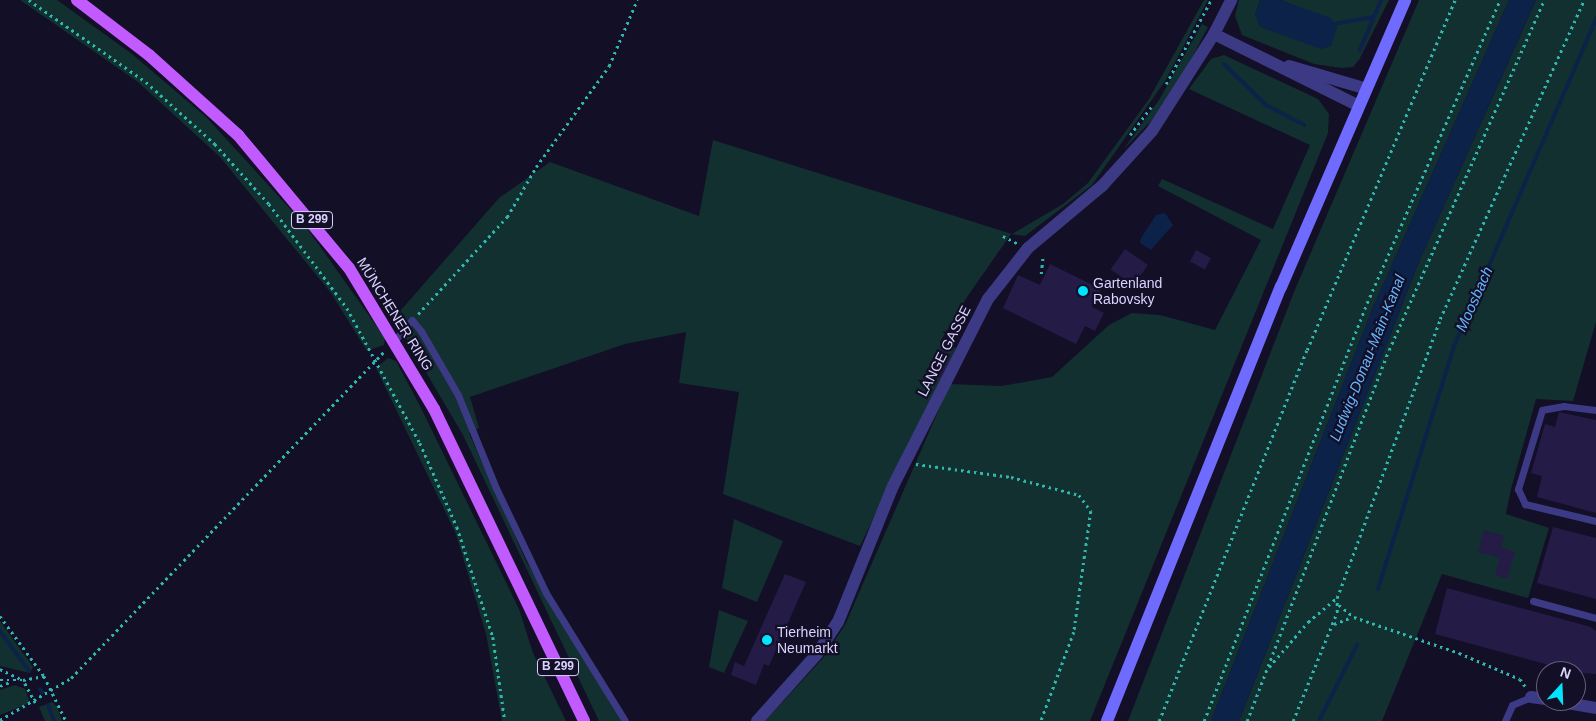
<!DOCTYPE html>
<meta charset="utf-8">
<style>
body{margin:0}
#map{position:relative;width:1596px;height:721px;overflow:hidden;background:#130f26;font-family:Arial,sans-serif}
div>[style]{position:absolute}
.green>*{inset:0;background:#12302f}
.water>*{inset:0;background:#0c2248}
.stream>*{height:4px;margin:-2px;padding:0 2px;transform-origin:2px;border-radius:2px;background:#0c2248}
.building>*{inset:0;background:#241b47;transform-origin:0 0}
.path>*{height:2.5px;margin-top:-1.25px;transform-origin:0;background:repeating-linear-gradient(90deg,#2fb8b0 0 2.5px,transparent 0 6.5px)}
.service>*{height:7px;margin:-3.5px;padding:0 3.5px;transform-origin:3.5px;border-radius:3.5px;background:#3d3a85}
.minor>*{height:12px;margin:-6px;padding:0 6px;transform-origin:6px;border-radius:6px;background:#3d3a85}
.secondary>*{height:12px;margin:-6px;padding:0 6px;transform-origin:6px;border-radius:6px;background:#6f6bff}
.primary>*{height:12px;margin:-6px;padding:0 6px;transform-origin:6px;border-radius:6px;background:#c25bff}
.dots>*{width:14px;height:14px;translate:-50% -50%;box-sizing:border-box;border:2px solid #130f26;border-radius:50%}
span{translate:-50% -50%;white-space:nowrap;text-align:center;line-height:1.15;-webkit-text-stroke:4.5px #130f26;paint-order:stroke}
.shield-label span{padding:1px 4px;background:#130f26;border:1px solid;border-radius:4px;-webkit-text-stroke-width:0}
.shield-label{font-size:12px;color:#d9d4ff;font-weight:700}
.poi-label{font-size:14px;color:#d9d4ff}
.left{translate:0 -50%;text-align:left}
.street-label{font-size:14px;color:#d9d4ff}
.water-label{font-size:15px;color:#62b6ff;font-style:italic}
.north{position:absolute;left:1536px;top:661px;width:50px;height:50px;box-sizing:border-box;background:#130f26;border:1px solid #625e7d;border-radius:50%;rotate:20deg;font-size:14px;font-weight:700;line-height:20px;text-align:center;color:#d9d4ff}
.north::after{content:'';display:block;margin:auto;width:18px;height:22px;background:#00e5ff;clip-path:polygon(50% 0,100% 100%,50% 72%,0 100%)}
</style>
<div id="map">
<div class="green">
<i style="clip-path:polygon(20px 0,57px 0,132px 54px,206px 117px,304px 224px,385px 338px,384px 345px,367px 351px,331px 293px,220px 157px,138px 82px)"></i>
<i style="clip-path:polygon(1204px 0,1208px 0,1165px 81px,1092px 185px,1025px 236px,1011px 234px,967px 297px,940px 342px,956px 348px,860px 546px,723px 494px,739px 392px,679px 383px,686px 332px,625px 344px,470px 397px,479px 428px,469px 433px,526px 561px,621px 721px,599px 721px,463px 435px,394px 318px,499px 198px,550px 162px,699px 216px,713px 140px,1012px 234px,1063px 204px,1088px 183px,1149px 99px)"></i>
<i style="clip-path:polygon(1239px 0,1260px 0,1255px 15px,1337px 28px,1331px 19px,1280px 0,1389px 0,1359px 60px,1353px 67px,1342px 68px,1314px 64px,1242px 35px,1235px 16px)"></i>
<i style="clip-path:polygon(1419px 0,1509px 0,1372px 310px,1211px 721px,1128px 721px,1294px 292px)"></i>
<i style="clip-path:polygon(1536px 0,1596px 0,1596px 322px,1573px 401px,1536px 399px,1511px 489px,1506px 514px,1549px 528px,1528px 598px,1442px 574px,1382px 721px,1239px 721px,1418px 264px)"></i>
<i style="clip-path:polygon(1202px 24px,1208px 27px,1188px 65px,1151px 121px,1123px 150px,1159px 100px)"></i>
<i style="clip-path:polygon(1224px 55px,1318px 99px,1329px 114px,1328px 133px,1090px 721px,765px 721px,823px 658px,845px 625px,950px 384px,1002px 386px,1052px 377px,1109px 325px,1132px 313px,1160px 315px,1215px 330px,1261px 240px,1158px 186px,1162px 179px,1273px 229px,1310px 145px,1189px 89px,1211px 59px)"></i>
<i style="clip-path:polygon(388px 358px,396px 361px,420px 406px,519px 609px,533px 653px,566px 721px,502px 721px,486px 634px,456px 534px,376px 368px)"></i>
<i style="clip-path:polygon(734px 519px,783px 541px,757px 602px,722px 588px)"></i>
<i style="clip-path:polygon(719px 610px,748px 621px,724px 673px,709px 667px)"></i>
<i style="clip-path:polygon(0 621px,33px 667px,30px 673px,0 666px)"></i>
<i style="clip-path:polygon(15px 685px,25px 689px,30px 703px,0 715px,0 690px)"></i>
<i style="clip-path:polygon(52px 702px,57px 707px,62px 721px,45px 721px,39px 707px)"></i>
</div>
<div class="water">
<i style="clip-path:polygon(1260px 0,1280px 0,1331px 18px,1337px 28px,1331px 46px,1321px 49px,1260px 27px,1255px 15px)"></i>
<i style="clip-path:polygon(1509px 0,1536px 0,1418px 264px,1239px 721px,1211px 721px,1372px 310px)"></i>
<i style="clip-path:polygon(1165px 213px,1173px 225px,1151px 250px,1140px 243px,1141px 238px,1156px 215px)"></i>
</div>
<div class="stream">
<i style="left:1334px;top:24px;width:40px;rotate:-10deg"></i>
<i style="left:1360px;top:50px;width:54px;rotate:-67.2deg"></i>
<i style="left:1224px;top:64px;width:59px;rotate:44.3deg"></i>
<i style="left:1266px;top:105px;width:43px;rotate:27.8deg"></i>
<i style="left:1378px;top:589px;width:255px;rotate:-72.6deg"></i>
<i style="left:1454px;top:346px;width:357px;rotate:-66.5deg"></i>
<i style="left:0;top:631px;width:49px;rotate:54.1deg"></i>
<i style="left:40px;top:689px;width:4px;rotate:56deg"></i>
<i style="left:48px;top:705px;width:17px;rotate:69deg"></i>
<i style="left:1320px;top:719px;width:83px;rotate:-63.4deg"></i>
</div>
<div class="building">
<i style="left:1125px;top:249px;width:28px;height:25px;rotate:35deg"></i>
<i style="left:1196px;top:250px;width:17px;height:13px;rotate:28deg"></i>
<i style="clip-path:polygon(1050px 264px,1101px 289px,1092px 307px,1104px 313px,1095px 331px,1085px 326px,1076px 344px,1003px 308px,1018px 275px,1040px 285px)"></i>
<i style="left:941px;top:350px;width:11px;height:26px;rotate:22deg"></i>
<i style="clip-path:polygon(1559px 412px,1596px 420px,1596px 513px,1537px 497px,1542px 476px,1531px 473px,1545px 424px,1555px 427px)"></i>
<i style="clip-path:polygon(1553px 527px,1596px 538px,1596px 599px,1537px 583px)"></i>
<i style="clip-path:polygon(1484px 530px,1504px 536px,1501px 547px,1515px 552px,1507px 579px,1495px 575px,1500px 558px,1478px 552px)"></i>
<i style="clip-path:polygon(785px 574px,806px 582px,769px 666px,764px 664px,756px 685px,731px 675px,735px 662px,744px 666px)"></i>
<i style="clip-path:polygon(1447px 588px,1591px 627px,1596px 631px,1596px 674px,1555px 671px,1556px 667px,1435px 634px)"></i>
</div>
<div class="path">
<i style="left:29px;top:0;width:143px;rotate:35deg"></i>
<i style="left:146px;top:82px;width:93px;rotate:41.9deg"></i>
<i style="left:215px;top:144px;width:81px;rotate:48deg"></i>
<i style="left:269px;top:204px;width:130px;rotate:53.1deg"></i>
<i style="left:347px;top:308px;width:153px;rotate:61.6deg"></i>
<i style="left:420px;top:443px;width:92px;rotate:66.2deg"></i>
<i style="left:457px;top:527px;width:116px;rotate:71.9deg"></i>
<i style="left:493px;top:637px;width:85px;rotate:81.9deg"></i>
<i style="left:1166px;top:84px;width:95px;rotate:-61.8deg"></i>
<i style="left:1130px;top:135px;width:36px;rotate:-53deg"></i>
<i style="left:1003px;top:236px;width:16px;rotate:27deg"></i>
<i style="left:1041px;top:274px;width:19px;rotate:-84deg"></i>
<i style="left:418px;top:314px;width:132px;rotate:-47.5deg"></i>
<i style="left:507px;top:217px;width:58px;rotate:-59.9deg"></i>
<i style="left:536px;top:167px;width:125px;rotate:-54.1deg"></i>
<i style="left:609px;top:66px;width:72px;rotate:-67deg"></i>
<i style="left:916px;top:464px;width:96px;rotate:7.8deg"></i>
<i style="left:1011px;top:477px;width:70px;rotate:14.8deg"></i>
<i style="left:1079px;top:495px;width:20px;rotate:53deg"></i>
<i style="left:1091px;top:511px;width:122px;rotate:98deg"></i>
<i style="left:1074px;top:632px;width:95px;rotate:110.3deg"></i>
<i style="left:1339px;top:605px;width:19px;rotate:39deg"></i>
<i style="left:1354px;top:617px;width:111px;rotate:18.9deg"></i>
<i style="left:1459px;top:653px;width:66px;rotate:23.1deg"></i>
<i style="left:1520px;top:679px;width:9px;rotate:54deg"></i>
<i style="left:0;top:616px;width:74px;rotate:53.7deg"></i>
<i style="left:44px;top:676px;width:50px;rotate:63.9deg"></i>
<i style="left:1334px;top:624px;width:19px;rotate:-21deg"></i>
<i style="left:1269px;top:667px;width:60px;rotate:-49.1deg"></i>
<i style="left:1308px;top:622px;width:38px;rotate:-40deg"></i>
<i style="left:1337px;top:598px;width:297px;rotate:-69.7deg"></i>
<i style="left:1440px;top:319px;width:350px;rotate:-65.7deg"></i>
<i style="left:0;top:669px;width:25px;rotate:26deg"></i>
<i style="left:0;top:680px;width:22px"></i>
<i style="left:0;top:686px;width:11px;rotate:-22deg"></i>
<i style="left:35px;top:703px;width:26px;rotate:-118deg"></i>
<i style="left:23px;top:680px;width:21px;rotate:-11deg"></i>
<i style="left:0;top:720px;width:82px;rotate:-30.6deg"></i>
<i style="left:71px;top:678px;width:454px;rotate:-46.2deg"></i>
<i style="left:1159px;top:721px;width:399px;rotate:-68.3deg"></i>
<i style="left:1307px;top:350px;width:380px;rotate:-67.1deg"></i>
<i style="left:1204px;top:721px;width:449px;rotate:-68.7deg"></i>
<i style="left:1367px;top:303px;width:331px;rotate:-66.3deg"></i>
<i style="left:1247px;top:721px;width:397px;rotate:-69.1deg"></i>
<i style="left:1389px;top:350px;width:383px;rotate:-66.1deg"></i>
<i style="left:1293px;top:721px;width:118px;rotate:-68deg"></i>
<i style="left:1337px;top:612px;width:14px;rotate:-90deg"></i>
</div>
<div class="service">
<i style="left:395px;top:340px;width:26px;rotate:-50deg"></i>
<i style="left:412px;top:320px;width:14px;rotate:51deg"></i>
<i style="left:421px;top:331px;width:74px;rotate:60deg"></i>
<i style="left:458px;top:395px;width:100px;rotate:67.8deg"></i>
<i style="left:496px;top:488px;width:116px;rotate:64.5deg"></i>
<i style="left:546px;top:593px;width:150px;rotate:58.3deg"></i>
<i style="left:1596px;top:410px;width:32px;rotate:-173deg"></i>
<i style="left:1564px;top:406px;width:22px;rotate:170deg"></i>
<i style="left:1542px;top:410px;width:83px;rotate:106.9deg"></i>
<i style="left:1518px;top:489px;width:17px;rotate:65deg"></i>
<i style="left:1525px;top:504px;width:73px;rotate:13.5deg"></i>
<i style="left:1533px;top:601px;width:65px;rotate:15.1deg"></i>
<i style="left:1505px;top:721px;width:17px;rotate:-66deg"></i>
<i style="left:1512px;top:705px;width:21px;rotate:-23deg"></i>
</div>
<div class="minor">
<i style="left:1214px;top:34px;width:160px;rotate:26.4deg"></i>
<i style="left:1289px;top:66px;width:78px;rotate:16.3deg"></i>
<i style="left:1531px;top:697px;width:15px;rotate:8deg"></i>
<i style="left:1556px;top:701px;width:41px;rotate:9.9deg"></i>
<i style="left:757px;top:721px;width:90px;rotate:-48.2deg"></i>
<i style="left:817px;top:654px;width:38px;rotate:-57deg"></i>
<i style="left:838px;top:622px;width:147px;rotate:-68deg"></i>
<i style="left:893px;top:486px;width:210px;rotate:-63.1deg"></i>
<i style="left:988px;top:299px;width:65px;rotate:-51.9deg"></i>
<i style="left:1028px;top:248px;width:97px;rotate:-40deg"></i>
<i style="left:1102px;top:186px;width:74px;rotate:-47.7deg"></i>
<i style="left:1152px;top:131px;width:115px;rotate:-57.4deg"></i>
<i style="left:1214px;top:34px;width:38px;rotate:-63deg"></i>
</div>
<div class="secondary">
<i style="left:1107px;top:721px;width:468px;rotate:-68.2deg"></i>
<i style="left:1281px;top:287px;width:313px;rotate:-66.6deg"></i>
</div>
<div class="primary">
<i style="left:77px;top:0;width:91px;rotate:37.4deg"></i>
<i style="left:149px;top:55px;width:120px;rotate:42deg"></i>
<i style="left:238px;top:135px;width:173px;rotate:50.2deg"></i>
<i style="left:349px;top:268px;width:165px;rotate:58.9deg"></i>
<i style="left:434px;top:409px;width:346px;rotate:64.3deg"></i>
</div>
<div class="dots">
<i style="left:1083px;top:291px;background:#00e5ff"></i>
<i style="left:767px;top:640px;background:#00e5ff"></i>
</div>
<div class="shield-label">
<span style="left:312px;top:220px">B 299</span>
<span style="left:558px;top:667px">B 299</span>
</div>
<div class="poi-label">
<span class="left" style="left:1093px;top:291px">Gartenland<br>Rabovsky</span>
<span class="left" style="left:777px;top:640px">Tierheim<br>Neumarkt</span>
</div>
<div class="street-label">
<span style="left:395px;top:314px;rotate:58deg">MÜNCHENER RING</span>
<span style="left:944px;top:351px;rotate:-63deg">LANGE GASSE</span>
</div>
<div class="water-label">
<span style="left:1474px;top:299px;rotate:-66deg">Moosbach</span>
<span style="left:1367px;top:358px;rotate:-68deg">Ludwig-Donau-Main-Kanal</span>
</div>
<div class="north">N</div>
</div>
